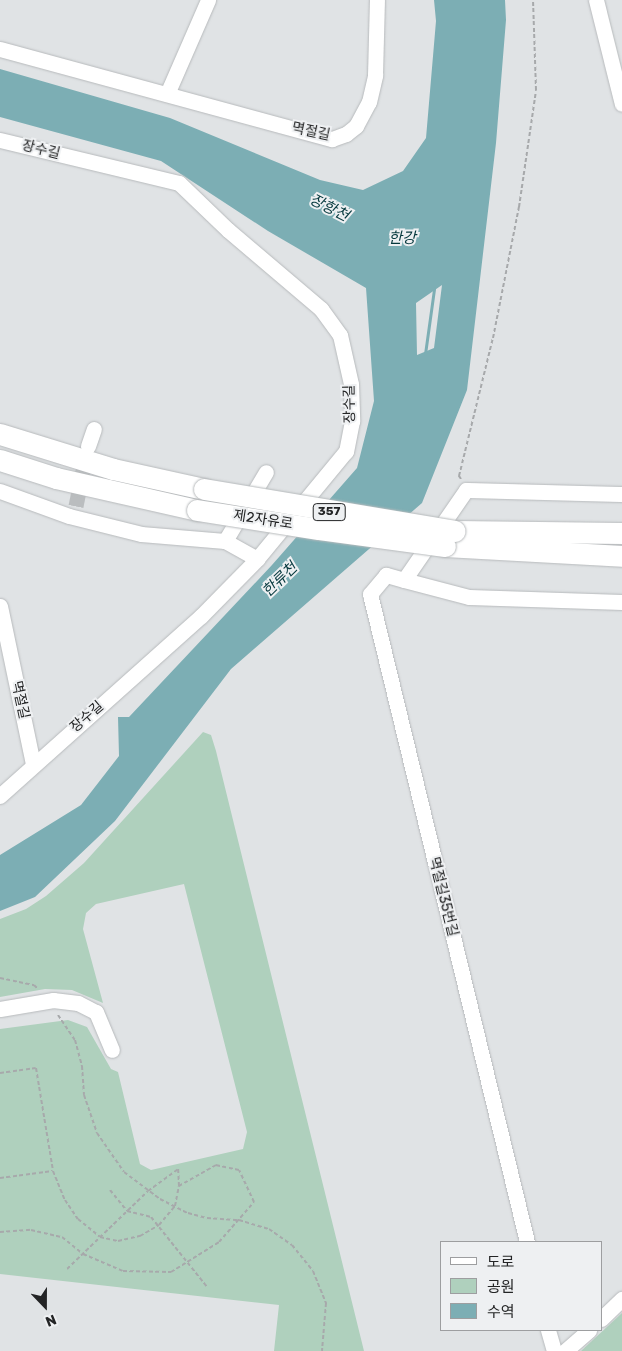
<!DOCTYPE html>
<meta charset="utf-8">
<style>
body{margin:0}
#map{position:relative;width:622px;height:1351px;overflow:hidden;background:#e0e3e5;font-family:Rubik,"Noto Sans KR",sans-serif}
div>[style]{position:absolute}
.green>*{inset:0;background:#afd0bd}
.water>*{inset:0;background:#7caeb4}
.stream>*{height:3px;margin:-1.5px;padding:0 1.5px;transform-origin:1.5px;border-radius:1.5px;background:#7caeb4}
.minor-tunnel>*{height:15px;margin-top:-7.5px;transform-origin:0;background:repeating-linear-gradient(90deg,#babdbf 0 15px,transparent 0 23px)}
.path>*{height:2px;margin-top:-1px;transform-origin:0;background:repeating-linear-gradient(90deg,#a7a9ab 0 4px,transparent 0 6.5px)}
.roads{filter:drop-shadow(0 0 1px #b7babc) drop-shadow(0 0 1px #b7babc)}
.minor>*{height:15px;margin:-7.5px;padding:0 7.5px;transform-origin:7.5px;border-radius:7.5px;background:#fff}
.highway>*{height:21px;margin:-10.5px;padding:0 10.5px;transform-origin:10.5px;border-radius:10.5px;background:#fff}
.bridges{filter:drop-shadow(0 0 1px #b7babc) drop-shadow(0 0 1px #b7babc)}
.highway-bridge>*{height:21px;margin:-10.5px;padding:0 10.5px;transform-origin:10.5px;border-radius:10.5px;background:#fff}
span{translate:-50% -50%;white-space:nowrap;text-align:center;line-height:1.15;-webkit-text-stroke:4px #eef0f2;paint-order:stroke}
.shield-label span{padding:1px 4px;background:#eef0f2;border:1px solid;border-radius:4px;-webkit-text-stroke-width:0}
.shield-label{font-size:12px;color:#232425;font-weight:700}
.street-label{font-size:14px;color:#232425}
.water-label{font-size:15px;color:#05383d;font-style:italic}
.legend{position:absolute;left:440px;top:1241px;width:162px;height:90px;box-sizing:border-box;background:#eef0f2;border:1px solid #9d9ea0;margin:0;padding:6px 9px;list-style:none;font-size:15px;color:#232425}
.legend li{display:flex;align-items:center;gap:10px;height:25px}
.legend b{width:25px;border:1px solid #9d9ea0}
.north{position:absolute;left:20px;top:1281px;width:50px;height:50px;-webkit-text-stroke:4px #eef0f2;paint-order:stroke;rotate:158deg;font-size:14px;font-weight:700;line-height:20px;text-align:center;color:#232425}
.north::after{content:'';display:block;margin:auto;width:18px;height:22px;background:#232425;clip-path:polygon(50% 0,100% 100%,50% 72%,0 100%)}
</style>
<div id="map">
<div class="green">
<i style="clip-path:polygon(203px 732px,211px 735px,216px 751px,364px 1351px,274px 1351px,279px 1305px,0 1274px,0 1029px,68px 1020px,87px 1027px,111px 1069px,118px 1072px,140px 1164px,151px 1170px,243px 1149px,247px 1132px,184px 884px,96px 904px,86px 913px,83px 929px,103px 1003px,72px 990px,45px 989px,0 997px,0 919px,26px 909px,46px 896px,84px 863px)"></i>
<i style="clip-path:polygon(622px 1313px,622px 1351px,581px 1351px)"></i>
</div>
<div class="water">
<i style="clip-path:polygon(evenodd,434px 0,505px 0,506px 20px,496px 143px,467px 390px,422px 503px,231px 669px,115px 821px,35px 897px,0 911px,0 855px,81px 805px,119px 756px,118px 717px,129px 717px,272px 565px,357px 468px,374px 401px,366px 288px,268px 231px,161px 161px,0 117px,0 69px,170px 118px,320px 180px,363px 190px,403px 171px,426px 138px,436px 21px,434px 0,442px 285px,434px 348px,417px 355px,416px 303px,442px 285px)"></i>
</div>
<div class="stream">
<i style="left:425px;top:354px;width:66px;rotate:-82.1deg"></i>
</div>
<div class="minor-tunnel">
<i style="left:76px;top:506px;width:56px;rotate:-78.7deg"></i>
</div>
<div class="path">
<i style="left:461px;top:479px;width:4px;rotate:-124deg"></i>
<i style="left:459px;top:476px;width:142px;rotate:-76.2deg"></i>
<i style="left:493px;top:338px;width:134px;rotate:-78.8deg"></i>
<i style="left:519px;top:207px;width:118px;rotate:-81.7deg"></i>
<i style="left:536px;top:90px;width:90px;rotate:-91.9deg"></i>
<i style="left:0;top:978px;width:35px;rotate:12deg"></i>
<i style="left:34px;top:985px;width:6px;rotate:45deg"></i>
<i style="left:58px;top:1015px;width:30px;rotate:56deg"></i>
<i style="left:75px;top:1040px;width:27px;rotate:75deg"></i>
<i style="left:82px;top:1066px;width:29px;rotate:86deg"></i>
<i style="left:84px;top:1095px;width:40px;rotate:71.1deg"></i>
<i style="left:97px;top:1133px;width:47px;rotate:55.3deg"></i>
<i style="left:124px;top:1172px;width:45px;rotate:36.9deg"></i>
<i style="left:160px;top:1199px;width:31px;rotate:27deg"></i>
<i style="left:188px;top:1213px;width:20px;rotate:15deg"></i>
<i style="left:207px;top:1218px;width:32px;rotate:4deg"></i>
<i style="left:239px;top:1220px;width:31px;rotate:17deg"></i>
<i style="left:269px;top:1229px;width:28px;rotate:35deg"></i>
<i style="left:292px;top:1245px;width:33px;rotate:51deg"></i>
<i style="left:313px;top:1271px;width:35px;rotate:68deg"></i>
<i style="left:326px;top:1303px;width:48px;rotate:94.8deg"></i>
<i style="left:0;top:1073px;width:36px;rotate:-8deg"></i>
<i style="left:36px;top:1068px;width:104px;rotate:80.6deg"></i>
<i style="left:53px;top:1171px;width:31px;rotate:68deg"></i>
<i style="left:65px;top:1200px;width:23px;rotate:56deg"></i>
<i style="left:78px;top:1219px;width:28px;rotate:39deg"></i>
<i style="left:100px;top:1237px;width:18px;rotate:13deg"></i>
<i style="left:118px;top:1241px;width:23px;rotate:-13deg"></i>
<i style="left:140px;top:1236px;width:22px;rotate:-30deg"></i>
<i style="left:159px;top:1225px;width:25px;rotate:-50deg"></i>
<i style="left:175px;top:1206px;width:20px;rotate:-79deg"></i>
<i style="left:179px;top:1186px;width:17px;rotate:-93deg"></i>
<i style="left:0;top:1178px;width:53px;rotate:-7.5deg"></i>
<i style="left:110px;top:1190px;width:27px;rotate:51deg"></i>
<i style="left:127px;top:1211px;width:25px;rotate:14deg"></i>
<i style="left:151px;top:1217px;width:90px;rotate:51.3deg"></i>
<i style="left:0;top:1232px;width:31px;rotate:-4deg"></i>
<i style="left:31px;top:1230px;width:32px;rotate:13deg"></i>
<i style="left:62px;top:1237px;width:27px;rotate:39deg"></i>
<i style="left:83px;top:1254px;width:43px;rotate:23deg"></i>
<i style="left:123px;top:1271px;width:48px;rotate:1.2deg"></i>
<i style="left:171px;top:1272px;width:57px;rotate:-32deg"></i>
<i style="left:219px;top:1242px;width:53px;rotate:-48.8deg"></i>
<i style="left:254px;top:1202px;width:35px;rotate:-115deg"></i>
<i style="left:239px;top:1170px;width:24px;rotate:-168deg"></i>
<i style="left:216px;top:1165px;width:43px;rotate:150.4deg"></i>
<i style="left:67px;top:1269px;width:112px;rotate:-43.9deg"></i>
<i style="left:148px;top:1191px;width:37px;rotate:-36deg"></i>
</div>
<div class="roads">
<div class="minor">
<i style="left:596px;top:0;width:107px;rotate:76deg"></i>
<i style="left:0;top:49px;width:344px;rotate:15.2deg"></i>
<i style="left:332px;top:139px;width:15px;rotate:-20deg"></i>
<i style="left:346px;top:134px;width:13px;rotate:-39deg"></i>
<i style="left:356px;top:126px;width:27px;rotate:-62deg"></i>
<i style="left:369px;top:102px;width:28px;rotate:-77deg"></i>
<i style="left:375px;top:75px;width:75px;rotate:-88.5deg"></i>
<i style="left:167px;top:94px;width:103px;rotate:-66.4deg"></i>
<i style="left:0;top:140px;width:184px;rotate:13.5deg"></i>
<i style="left:179px;top:183px;width:68px;rotate:43.8deg"></i>
<i style="left:228px;top:230px;width:122px;rotate:40.3deg"></i>
<i style="left:321px;top:309px;width:32px;rotate:54deg"></i>
<i style="left:340px;top:335px;width:50px;rotate:77.3deg"></i>
<i style="left:351px;top:384px;width:37px;rotate:88deg"></i>
<i style="left:352px;top:421px;width:31px;rotate:101deg"></i>
<i style="left:346px;top:451px;width:140px;rotate:129.5deg"></i>
<i style="left:257px;top:559px;width:80px;rotate:134.5deg"></i>
<i style="left:201px;top:616px;width:270px;rotate:138.2deg"></i>
<i style="left:88px;top:446px;width:18px;rotate:-71deg"></i>
<i style="left:0;top:491px;width:73px;rotate:19.9deg"></i>
<i style="left:69px;top:516px;width:74px;rotate:14deg"></i>
<i style="left:141px;top:534px;width:84px;rotate:4.8deg"></i>
<i style="left:225px;top:541px;width:37px;rotate:29deg"></i>
<i style="left:622px;top:494px;width:156px;rotate:-178.5deg"></i>
<i style="left:466px;top:490px;width:109px;rotate:124.6deg"></i>
<i style="left:404px;top:580px;width:67px;rotate:14.7deg"></i>
<i style="left:469px;top:597px;width:153px;rotate:1.9deg"></i>
<i style="left:225px;top:541px;width:80px;rotate:-59.3deg"></i>
<i style="left:404px;top:580px;width:19px;rotate:-164deg"></i>
<i style="left:386px;top:575px;width:25px;rotate:130deg"></i>
<i style="left:370px;top:594px;width:667px;rotate:76.38deg"></i>
<i style="left:0;top:606px;width:161px;rotate:78.2deg"></i>
<i style="left:0;top:1009px;width:54px;rotate:-9.6deg"></i>
<i style="left:53px;top:1000px;width:25px;rotate:7deg"></i>
<i style="left:78px;top:1003px;width:20px;rotate:27deg"></i>
<i style="left:96px;top:1012px;width:41px;rotate:67.2deg"></i>
<i style="left:601px;top:1319px;width:29px;rotate:-44deg"></i>
<i style="left:548px;top:1330px;width:22px;rotate:74deg"></i>
<i style="left:565px;top:1351px;width:32px;rotate:-41deg"></i>
</div>
<div class="highway">
<i style="left:0;top:434px;width:118px;rotate:17.2deg"></i>
<i style="left:113px;top:469px;width:93px;rotate:12.4deg"></i>
<i style="left:0;top:460px;width:59px;rotate:17.8deg"></i>
<i style="left:56px;top:478px;width:145px;rotate:12.8deg"></i>
<i style="left:455px;top:531px;width:167px;rotate:0.7deg"></i>
<i style="left:445px;top:546px;width:177px;rotate:3.2deg"></i>
</div>
</div>
<div class="bridges">
<div class="highway-bridge">
<i style="left:204px;top:489px;width:254px;rotate:9.5deg"></i>
<i style="left:197px;top:510px;width:123px;rotate:8.9deg"></i>
<i style="left:319px;top:529px;width:127px;rotate:7.7deg"></i>
</div>
</div>
<div class="shield-label">
<span style="left:329px;top:512px">357</span>
</div>
<div class="street-label">
<span style="left:311px;top:132px;rotate:12deg">멱절길</span>
<span style="left:41px;top:150px;rotate:14deg">장수길</span>
<span style="left:350px;top:404px;rotate:-91deg">장수길</span>
<span style="left:263px;top:520px;rotate:9deg">제2자유로</span>
<span style="left:20px;top:700px;rotate:78deg">멱절길</span>
<span style="left:87px;top:717px;rotate:-41deg">장수길</span>
<span style="left:443px;top:897px;rotate:76deg">멱절길35번길</span>
</div>
<div class="water-label">
<span style="left:329px;top:208px;rotate:27deg">장항천</span>
<span style="left:402px;top:239px">한강</span>
<span style="left:280px;top:580px;rotate:-44deg">한류천</span>
</div>
<ul class="legend">
<li><b style="height:6px;background:#fff"></b>도로</li>
<li><b style="height:14px;background:#afd0bd"></b>공원</li>
<li><b style="height:14px;background:#7caeb4"></b>수역</li>
</ul>
<div class="north">N</div>
</div>
